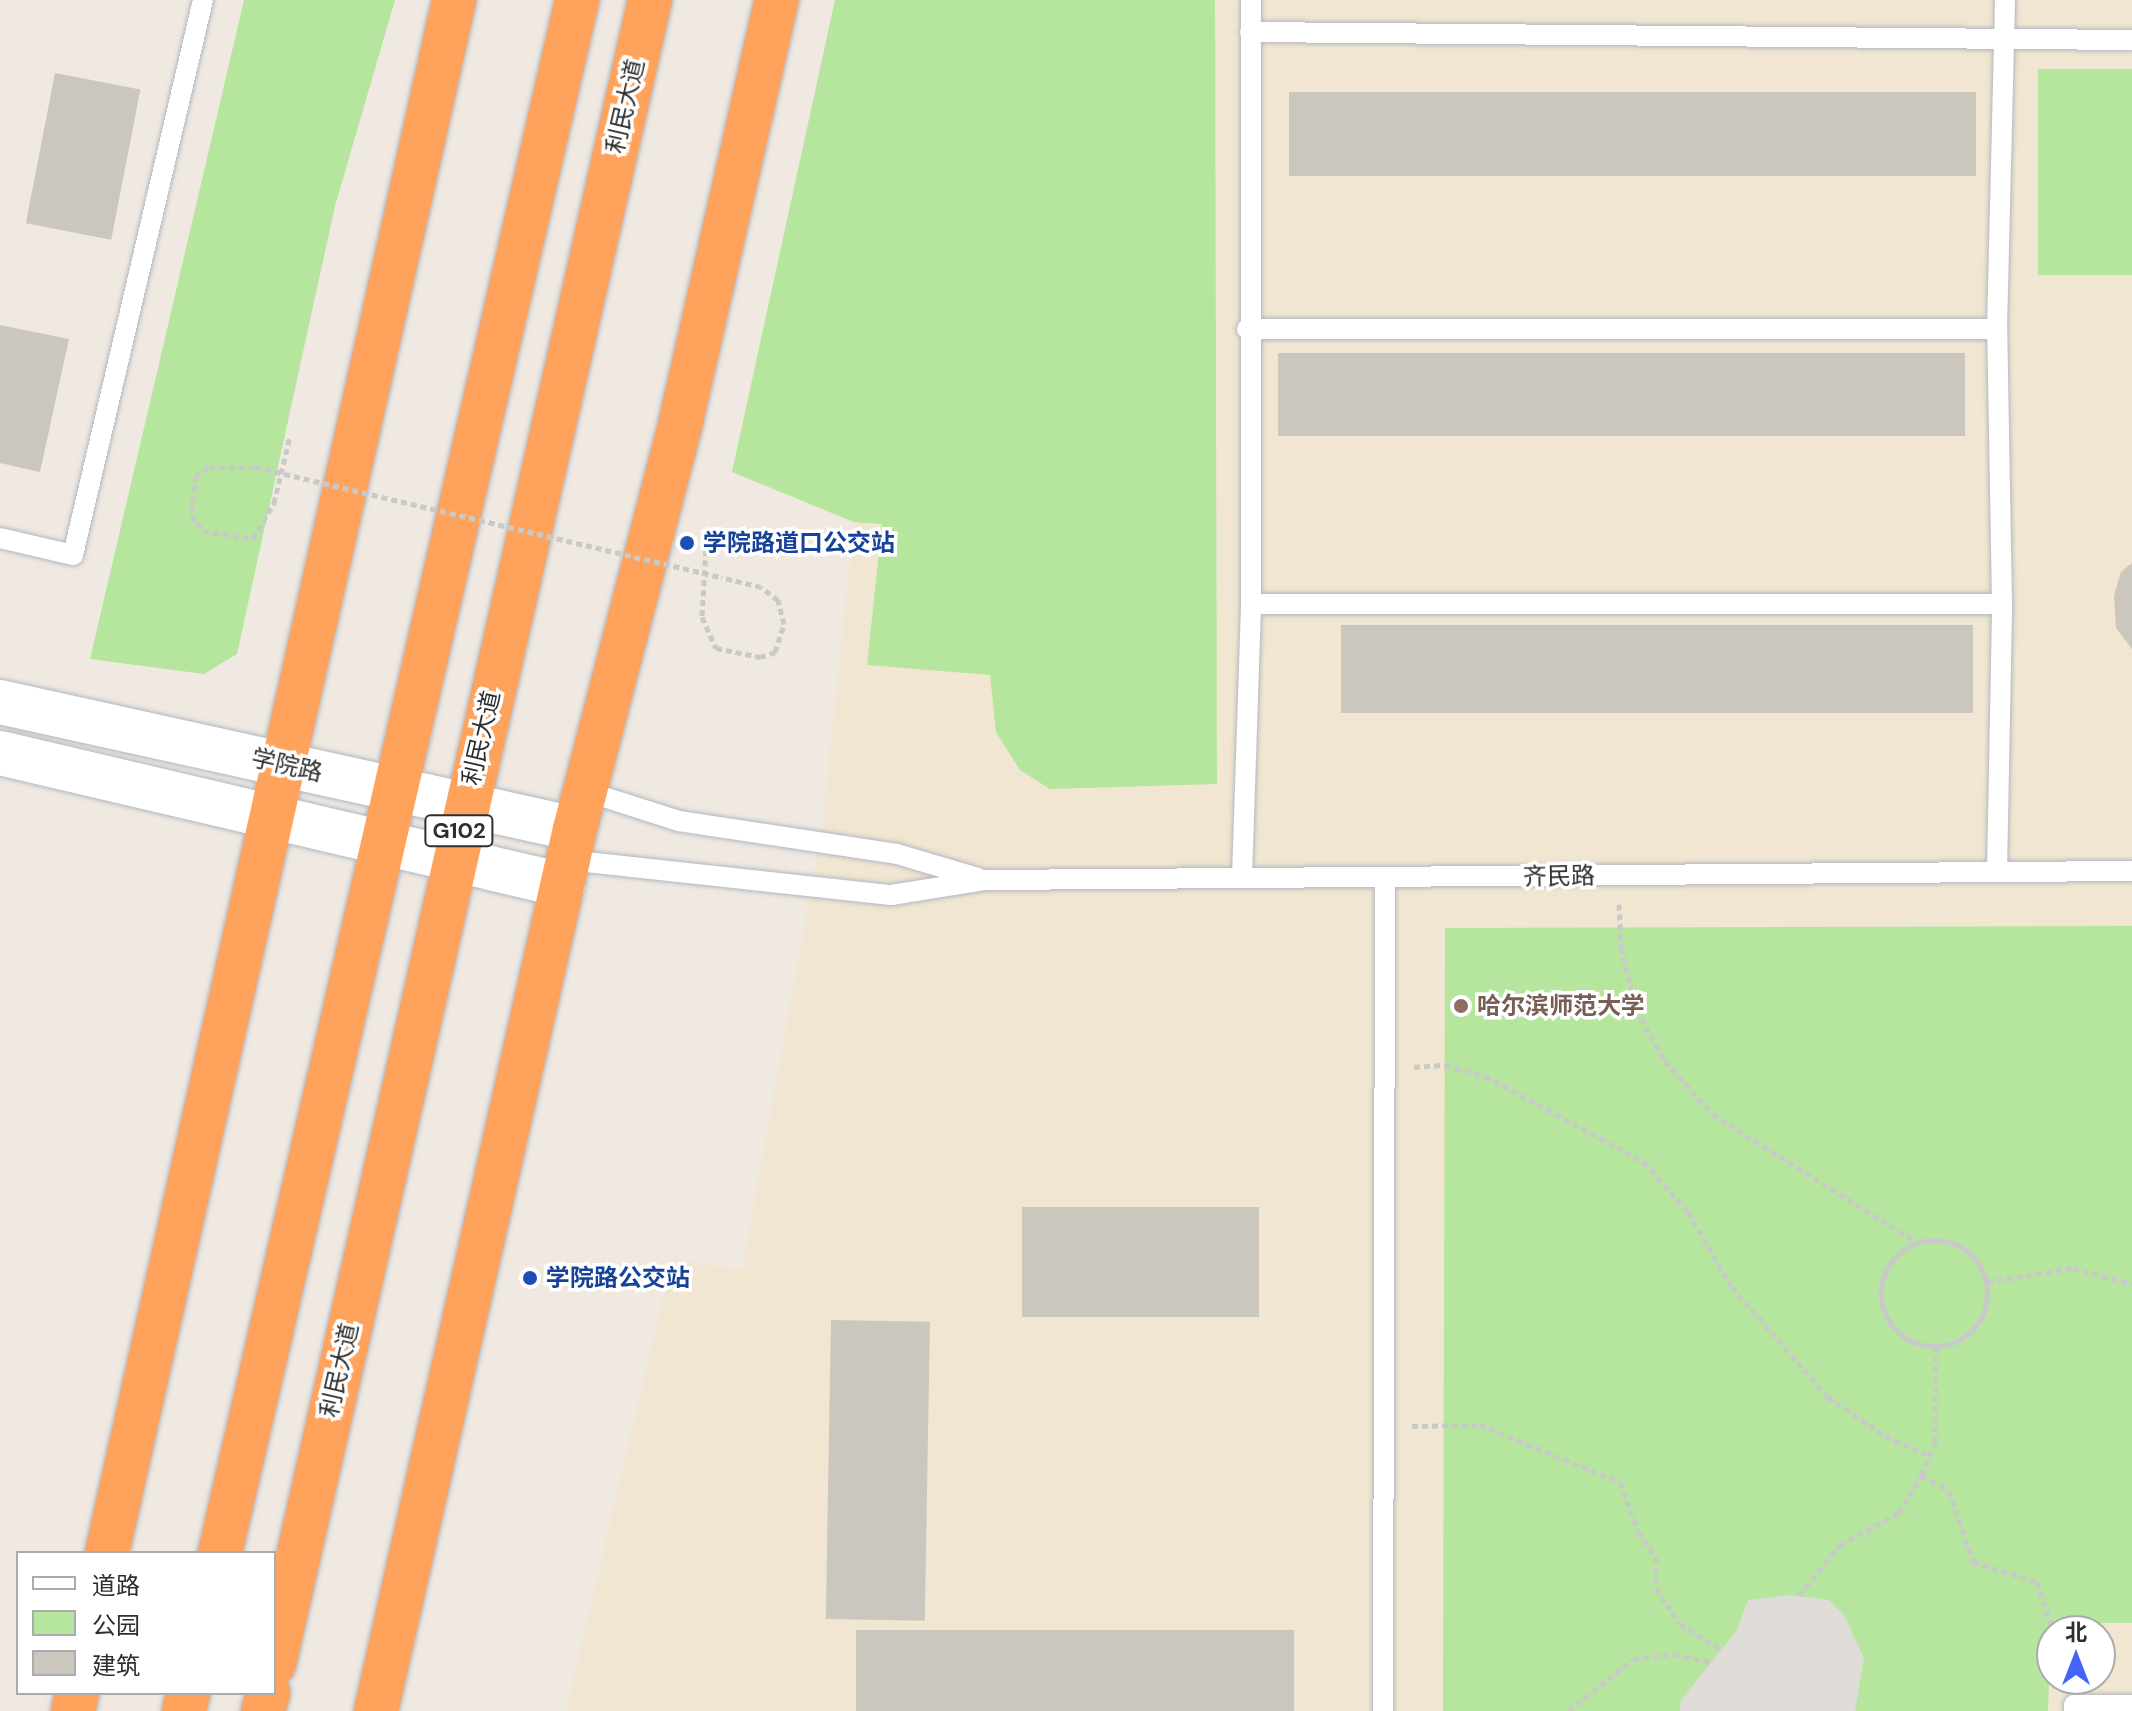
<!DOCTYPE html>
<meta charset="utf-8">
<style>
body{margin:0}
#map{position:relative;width:2132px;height:1711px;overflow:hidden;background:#efe9e1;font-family:"DM Sans","Noto Sans SC",sans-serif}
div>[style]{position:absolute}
.education>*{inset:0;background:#f0e6d1}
.green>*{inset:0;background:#b6e59e;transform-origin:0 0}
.plaza>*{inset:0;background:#dfdcd8}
.building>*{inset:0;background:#cbc7bf;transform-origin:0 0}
.path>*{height:5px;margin-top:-2.5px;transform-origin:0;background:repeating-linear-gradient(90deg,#c9c9c9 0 6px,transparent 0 10px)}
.path>.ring{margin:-2.5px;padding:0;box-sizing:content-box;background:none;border:5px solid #c9c9c9;border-radius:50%}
.roads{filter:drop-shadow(0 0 2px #b4b7c1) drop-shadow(0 0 2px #b4b7c1)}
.lane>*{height:20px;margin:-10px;padding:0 10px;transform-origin:10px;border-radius:10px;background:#fff}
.secondary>*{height:44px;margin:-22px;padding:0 22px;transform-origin:22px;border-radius:22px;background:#fff}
.highway>*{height:44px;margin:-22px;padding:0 22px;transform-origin:22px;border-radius:22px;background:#ffa35c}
.path-bridge>*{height:5px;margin-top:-2.5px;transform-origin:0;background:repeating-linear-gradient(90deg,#c9c9c9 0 6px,transparent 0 10px)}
.dots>*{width:22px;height:22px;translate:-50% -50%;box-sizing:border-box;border:4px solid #fff;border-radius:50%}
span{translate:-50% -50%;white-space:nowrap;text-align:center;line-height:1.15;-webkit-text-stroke:7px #fff;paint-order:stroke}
.shield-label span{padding:2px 6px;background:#fff;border:2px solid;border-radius:6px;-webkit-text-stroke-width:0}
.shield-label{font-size:22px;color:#2e2e2e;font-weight:700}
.street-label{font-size:24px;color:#2e2e2e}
.transit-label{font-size:24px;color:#164399;font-weight:700}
.left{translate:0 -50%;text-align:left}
.education-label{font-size:24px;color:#785e54;font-weight:700}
.legend{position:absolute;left:16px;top:1551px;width:260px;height:144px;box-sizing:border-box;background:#fff;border:2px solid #ababab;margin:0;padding:10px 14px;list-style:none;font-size:24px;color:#2e2e2e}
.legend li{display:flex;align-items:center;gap:16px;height:40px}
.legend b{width:40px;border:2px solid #ababab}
.north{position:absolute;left:2036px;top:1615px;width:80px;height:80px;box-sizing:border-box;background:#fff;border:2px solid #ababab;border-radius:50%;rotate:0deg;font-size:22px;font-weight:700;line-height:32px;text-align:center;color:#2e2e2e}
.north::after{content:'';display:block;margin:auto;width:28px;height:36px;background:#4264fb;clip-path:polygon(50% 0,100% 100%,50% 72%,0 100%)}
</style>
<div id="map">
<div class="education">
<i style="clip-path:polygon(evenodd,835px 0,2132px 0,2132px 1711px,566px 1711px,672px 1259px,742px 1270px,822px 829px,854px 523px,732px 472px,835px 0,2052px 1631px,2100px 1631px,2100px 1679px,2052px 1679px,2052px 1631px)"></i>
</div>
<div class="green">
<i style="clip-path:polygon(244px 0,395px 0,335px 206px,237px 654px,204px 674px,90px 659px)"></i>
<i style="clip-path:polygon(835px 0,1215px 0,1217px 784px,1050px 789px,1020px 770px,996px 732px,990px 675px,867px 665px,882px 524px,854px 522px,732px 472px)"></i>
<i style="left:2038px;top:69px;width:94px;height:206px"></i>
<i style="clip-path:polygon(2132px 926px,2132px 1623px,2051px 1623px,2048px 1711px,1443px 1711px,1445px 928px)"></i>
</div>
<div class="plaza">
<i style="clip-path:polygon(1790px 1595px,1829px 1600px,1844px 1615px,1864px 1658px,1855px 1711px,1680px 1711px,1681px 1700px,1737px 1630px,1748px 1600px)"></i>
</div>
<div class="building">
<i style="left:55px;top:73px;width:87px;height:153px;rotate:11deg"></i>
<i style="left:1289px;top:92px;width:687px;height:84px"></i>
<i style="clip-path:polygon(0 325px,69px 339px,40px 472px,0 463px)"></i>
<i style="left:1278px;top:353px;width:687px;height:83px"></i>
<i style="clip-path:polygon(2132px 563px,2132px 649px,2116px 628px,2114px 596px,2121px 572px)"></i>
<i style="left:1341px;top:625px;width:632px;height:88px"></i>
<i style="left:1022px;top:1207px;width:237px;height:110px"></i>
<i style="left:831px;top:1320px;width:99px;height:299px;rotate:1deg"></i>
<i style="left:1294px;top:1630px;width:81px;height:438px;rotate:90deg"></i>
</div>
<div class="path">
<i style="left:255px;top:467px;width:47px;rotate:180deg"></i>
<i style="left:208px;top:467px;width:15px;rotate:143deg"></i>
<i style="left:196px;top:476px;width:39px;rotate:97deg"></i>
<i style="left:191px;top:515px;width:20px;rotate:53deg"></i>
<i style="left:203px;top:531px;width:51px;rotate:9.1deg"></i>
<i style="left:253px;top:539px;width:42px;rotate:-59.7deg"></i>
<i style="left:274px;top:503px;width:69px;rotate:-76.6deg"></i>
<i style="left:707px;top:530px;width:87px;rotate:93.3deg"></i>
<i style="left:702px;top:617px;width:34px;rotate:66deg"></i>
<i style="left:716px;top:648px;width:45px;rotate:11.6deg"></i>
<i style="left:760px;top:657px;width:16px;rotate:-18deg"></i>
<i style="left:775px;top:652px;width:29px;rotate:-72deg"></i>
<i style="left:784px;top:624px;width:25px;rotate:-104deg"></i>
<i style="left:778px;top:600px;width:21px;rotate:-143deg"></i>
<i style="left:761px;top:587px;width:41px;rotate:-166deg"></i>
<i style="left:1619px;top:904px;width:43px;rotate:87.3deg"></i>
<i style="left:1621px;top:947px;width:64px;rotate:76.4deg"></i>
<i style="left:1636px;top:1009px;width:60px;rotate:60.9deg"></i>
<i style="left:1665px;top:1061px;width:71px;rotate:48.4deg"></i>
<i style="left:1712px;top:1114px;width:242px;rotate:32deg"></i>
<i style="left:1414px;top:1067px;width:31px;rotate:-4deg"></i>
<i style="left:1445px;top:1065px;width:41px;rotate:15.4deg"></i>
<i style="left:1485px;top:1076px;width:181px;rotate:28.4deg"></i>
<i style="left:1644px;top:1162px;width:67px;rotate:48.7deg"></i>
<i style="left:1688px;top:1212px;width:87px;rotate:59.6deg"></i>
<i style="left:1732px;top:1287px;width:146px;rotate:48.9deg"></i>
<i style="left:1828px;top:1397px;width:69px;rotate:34.4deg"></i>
<i style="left:1885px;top:1436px;width:49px;rotate:24deg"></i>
<i class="ring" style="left:1881px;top:1240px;width:101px;height:101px"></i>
<i style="left:1987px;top:1282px;width:87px;rotate:-9.2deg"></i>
<i style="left:2073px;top:1268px;width:61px;rotate:15.2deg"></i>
<i style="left:1412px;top:1426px;width:68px;rotate:-0.8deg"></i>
<i style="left:1480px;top:1425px;width:151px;rotate:22.2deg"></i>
<i style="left:1620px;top:1482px;width:53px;rotate:70.2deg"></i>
<i style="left:1638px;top:1532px;width:32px;rotate:55deg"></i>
<i style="left:1656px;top:1558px;width:30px;rotate:90deg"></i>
<i style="left:1656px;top:1588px;width:43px;rotate:56.3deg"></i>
<i style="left:1680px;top:1624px;width:47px;rotate:32deg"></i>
<i style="left:1922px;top:1475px;width:31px;rotate:31deg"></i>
<i style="left:1949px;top:1491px;width:75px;rotate:71.3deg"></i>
<i style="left:1973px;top:1562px;width:67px;rotate:17.4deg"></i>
<i style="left:2037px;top:1582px;width:52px;rotate:71.9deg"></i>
<i style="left:1799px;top:1595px;width:65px;rotate:-50.6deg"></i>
<i style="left:1840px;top:1545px;width:67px;rotate:-28.5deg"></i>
<i style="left:1899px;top:1513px;width:44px;rotate:-58.8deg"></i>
<i style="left:1922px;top:1475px;width:35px;rotate:-68deg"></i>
<i style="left:1935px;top:1442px;width:96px;rotate:-89.4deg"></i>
<i style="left:1569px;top:1711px;width:82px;rotate:-39.1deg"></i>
<i style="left:1633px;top:1659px;width:41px;rotate:-7deg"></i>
<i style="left:1674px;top:1654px;width:40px;rotate:13deg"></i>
</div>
<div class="roads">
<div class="lane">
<i style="left:1250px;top:32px;width:882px;rotate:0.52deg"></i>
<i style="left:1247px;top:329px;width:750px"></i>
<i style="left:0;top:538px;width:75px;rotate:13.1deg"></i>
<i style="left:73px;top:555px;width:570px;rotate:-76.82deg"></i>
<i style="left:1251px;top:604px;width:751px"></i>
<i style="left:585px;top:791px;width:99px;rotate:17.7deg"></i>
<i style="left:679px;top:821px;width:220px;rotate:8.6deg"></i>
<i style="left:897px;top:854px;width:84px;rotate:16.5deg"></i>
<i style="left:568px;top:860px;width:325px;rotate:6.2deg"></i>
<i style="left:891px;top:895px;width:96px;rotate:-9deg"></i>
<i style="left:986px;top:880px;width:1146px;rotate:-0.45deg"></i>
<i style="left:1997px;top:872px;width:268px;rotate:-88.9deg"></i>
<i style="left:2002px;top:604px;width:275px;rotate:-91deg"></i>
<i style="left:1997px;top:329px;width:329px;rotate:-88.6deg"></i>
<i style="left:1242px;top:878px;width:274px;rotate:-88.1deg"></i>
<i style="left:1251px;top:604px;width:604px;rotate:-90deg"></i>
<i style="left:1383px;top:1711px;width:834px;rotate:-89.86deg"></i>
<i style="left:2074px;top:1711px;width:6px;rotate:-90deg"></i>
<i style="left:2074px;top:1705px;width:58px"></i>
</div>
<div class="secondary">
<i style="left:0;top:702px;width:589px;rotate:12.45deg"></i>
<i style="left:0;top:753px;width:578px;rotate:13.2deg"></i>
</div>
<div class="highway">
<i style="left:107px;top:1553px;width:1591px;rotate:-77.4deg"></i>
<i style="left:220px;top:1553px;width:1594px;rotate:-77.05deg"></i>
<i style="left:274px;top:1664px;width:1706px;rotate:-77.27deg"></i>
<i style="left:73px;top:1711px;width:18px;rotate:-77deg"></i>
<i style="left:184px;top:1711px;width:18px;rotate:-77deg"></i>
<i style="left:263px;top:1711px;width:19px;rotate:-74deg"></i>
<i style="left:376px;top:1711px;width:904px;rotate:-77.29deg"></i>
<i style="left:575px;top:829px;width:422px;rotate:-75.4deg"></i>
<i style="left:681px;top:421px;width:432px;rotate:-77.2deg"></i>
</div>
</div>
<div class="path-bridge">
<i style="left:255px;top:467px;width:479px;rotate:13.3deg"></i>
</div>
<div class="dots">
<i style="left:687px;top:543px;background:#1a4fb4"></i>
<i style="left:1461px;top:1006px;background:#8d6e63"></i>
<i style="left:530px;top:1278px;background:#1a4fb4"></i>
</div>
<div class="shield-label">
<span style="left:459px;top:831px">G102</span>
</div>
<div class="street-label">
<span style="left:625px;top:106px;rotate:-77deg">利民大道</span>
<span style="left:481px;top:738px;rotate:-77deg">利民大道</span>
<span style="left:287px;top:765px;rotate:13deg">学院路</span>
<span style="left:1559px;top:876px;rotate:-1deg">齐民路</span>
<span style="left:339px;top:1370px;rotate:-77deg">利民大道</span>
</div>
<div class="transit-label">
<span class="left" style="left:703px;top:543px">学院路道口公交站</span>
<span class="left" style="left:546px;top:1278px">学院路公交站</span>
</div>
<div class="education-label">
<span class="left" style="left:1477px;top:1006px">哈尔滨师范大学</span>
</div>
<ul class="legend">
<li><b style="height:10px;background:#fff"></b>道路</li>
<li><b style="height:22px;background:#b6e59e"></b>公园</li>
<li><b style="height:22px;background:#cbc7bf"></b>建筑</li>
</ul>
<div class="north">北</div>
</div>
